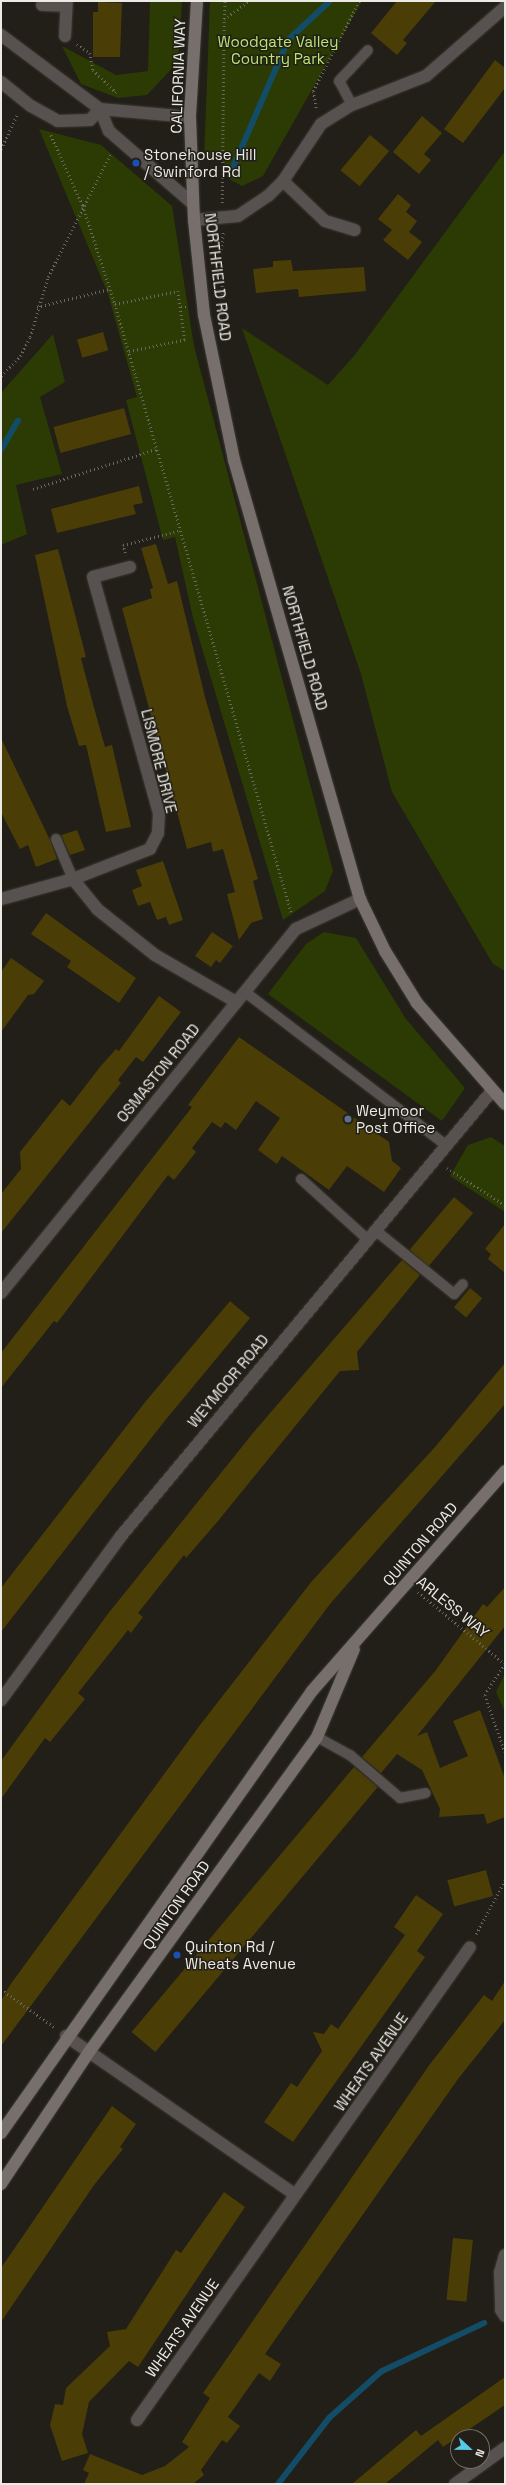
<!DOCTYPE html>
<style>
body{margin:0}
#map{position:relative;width:506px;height:2485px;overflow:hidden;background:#211f17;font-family:"Space Grotesk",sans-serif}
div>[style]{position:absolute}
.green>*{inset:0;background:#2b3b03}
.stream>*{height:6px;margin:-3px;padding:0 3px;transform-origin:3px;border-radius:3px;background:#134c66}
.building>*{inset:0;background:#4b3d06;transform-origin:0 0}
.path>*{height:2.5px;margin-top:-1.25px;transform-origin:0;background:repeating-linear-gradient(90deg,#696760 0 1px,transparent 0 4px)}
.roads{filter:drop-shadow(0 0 1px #3d3b34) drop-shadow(0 0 1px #3d3b34)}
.lane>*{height:10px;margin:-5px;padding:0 5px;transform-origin:5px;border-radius:5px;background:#575250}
.street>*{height:12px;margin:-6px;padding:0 6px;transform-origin:6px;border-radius:6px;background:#575250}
.secondary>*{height:12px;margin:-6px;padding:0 6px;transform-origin:6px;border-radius:6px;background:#776f6c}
.dots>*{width:11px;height:11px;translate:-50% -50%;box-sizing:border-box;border:2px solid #211f17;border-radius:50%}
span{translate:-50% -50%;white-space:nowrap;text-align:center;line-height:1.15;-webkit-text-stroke:3px #211f17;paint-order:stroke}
.park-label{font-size:15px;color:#bce473}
.street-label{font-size:15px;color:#eceae5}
.poi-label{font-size:15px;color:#eceae5}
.left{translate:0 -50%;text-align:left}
.frame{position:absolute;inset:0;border:2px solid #eceae5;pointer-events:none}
.north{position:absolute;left:450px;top:2429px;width:40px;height:40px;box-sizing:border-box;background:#211f17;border:1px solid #727069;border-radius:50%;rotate:112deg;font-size:11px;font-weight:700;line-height:16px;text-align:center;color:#eceae5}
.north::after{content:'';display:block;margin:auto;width:14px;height:18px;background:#57c9e3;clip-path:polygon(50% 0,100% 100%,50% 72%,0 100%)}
</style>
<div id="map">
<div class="green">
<i style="clip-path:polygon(150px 1px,182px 1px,178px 62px,147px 95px,118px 98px,81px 84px,62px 46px,116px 75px,148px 71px)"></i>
<i style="clip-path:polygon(210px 1px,362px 1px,263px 176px,242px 186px,229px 179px,222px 158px,204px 160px)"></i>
<i style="clip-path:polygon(39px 129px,101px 145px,172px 206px,194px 346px,333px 871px,325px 891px,283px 920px,193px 618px,175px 537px,163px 540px,126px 400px,137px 397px,108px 294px)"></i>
<i style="clip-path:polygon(505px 151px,505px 971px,493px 964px,392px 792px,361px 674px,242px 328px,328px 385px,354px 356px)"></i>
<i style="clip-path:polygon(53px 334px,65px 382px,40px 397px,62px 474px,16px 485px,27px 534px,1px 545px,1px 393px)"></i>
<i style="clip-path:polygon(324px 932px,356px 938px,406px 1019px,465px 1088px,442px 1121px,268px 994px,306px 944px)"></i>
<i style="clip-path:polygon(491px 1137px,505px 1146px,505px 1212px,450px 1176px,468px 1145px)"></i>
<i style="clip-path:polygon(505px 1673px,505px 1712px,496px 1692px)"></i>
</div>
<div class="stream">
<i style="left:231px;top:172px;width:144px;rotate:-66.6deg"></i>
<i style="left:288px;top:40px;width:57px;rotate:-42.9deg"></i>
<i style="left:1px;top:450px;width:34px;rotate:-60deg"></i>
<i style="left:278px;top:2484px;width:83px;rotate:-52.3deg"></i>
<i style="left:329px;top:2418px;width:71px;rotate:-41.6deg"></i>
<i style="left:382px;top:2371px;width:113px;rotate:-25.2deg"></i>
</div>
<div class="building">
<i style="clip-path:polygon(397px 1px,436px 1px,403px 40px,407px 43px,397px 55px,371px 33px)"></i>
<i style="clip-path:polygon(98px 2px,122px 3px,120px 57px,93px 57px,93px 12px,98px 12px)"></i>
<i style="clip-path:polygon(495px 60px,505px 68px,505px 88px,463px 143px,444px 129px)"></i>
<i style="clip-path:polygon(422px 116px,442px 133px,424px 154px,431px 160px,419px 174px,393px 152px)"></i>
<i style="left:370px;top:135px;width:25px;height:46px;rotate:40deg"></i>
<i style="clip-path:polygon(398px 194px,411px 205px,406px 212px,417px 221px,409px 232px,422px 242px,408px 260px,383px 240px,392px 230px,378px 219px)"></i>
<i style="clip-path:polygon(291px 260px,293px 271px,364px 267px,366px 291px,299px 297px,298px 289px,256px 293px,253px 269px,273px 267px,273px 261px)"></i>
<i style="left:103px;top:332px;width:19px;height:27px;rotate:74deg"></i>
<i style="left:124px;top:408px;width:27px;height:73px;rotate:75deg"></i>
<i style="clip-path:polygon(139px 486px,143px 503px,133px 505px,136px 514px,57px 533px,51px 509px)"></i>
<i style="clip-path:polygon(156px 544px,168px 584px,177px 581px,205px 697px,258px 879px,253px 881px,263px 919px,251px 923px,239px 940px,227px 894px,235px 892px,223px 849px,213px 852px,211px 842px,187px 849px,122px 608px,152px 598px,150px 589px,153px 588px,141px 548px)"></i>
<i style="clip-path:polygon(58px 549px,86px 657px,81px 658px,93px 704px,105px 747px,112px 745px,131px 827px,106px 832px,86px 745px,79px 746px,67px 706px,35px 555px)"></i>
<i style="clip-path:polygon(1px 738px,50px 840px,57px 859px,36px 867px,28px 845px,20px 849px,9px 828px,1px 812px)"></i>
<i style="clip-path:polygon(77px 830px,85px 850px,70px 855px,61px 835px)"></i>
<i style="clip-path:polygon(163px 861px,183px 920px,169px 925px,166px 917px,157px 920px,150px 902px,138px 906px,132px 890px,142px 886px,136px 870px)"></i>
<i style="clip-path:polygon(46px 913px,136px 978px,119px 1003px,67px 967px,71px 961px,31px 934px)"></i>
<i style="clip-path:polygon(212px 932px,233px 946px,220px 963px,216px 960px,211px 967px,195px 956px)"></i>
<i style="clip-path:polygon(11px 958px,44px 981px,34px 994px,28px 995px,1px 1032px,1px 972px)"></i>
<i style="clip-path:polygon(159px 996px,181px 1012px,143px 1062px,136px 1057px,118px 1080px,121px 1083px,1px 1233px,1px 1194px,21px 1169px,20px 1152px,62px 1099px,70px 1106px,100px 1067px,116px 1049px,119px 1051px)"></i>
<i style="clip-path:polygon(239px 1037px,389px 1142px,392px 1161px,401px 1168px,384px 1192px,347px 1166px,329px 1190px,282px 1156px,277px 1164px,258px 1150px,280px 1118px,256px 1101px,236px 1130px,225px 1122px,221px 1128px,212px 1122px,192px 1148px,196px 1152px,174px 1180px,168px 1175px,67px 1310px,57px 1323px,54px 1321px,1px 1388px,1px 1353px,192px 1107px,188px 1105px)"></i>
<i style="left:454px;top:1197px;width:25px;height:69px;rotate:40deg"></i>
<i style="clip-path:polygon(505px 1224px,505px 1273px,488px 1259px,491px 1254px,485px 1249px)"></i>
<i style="clip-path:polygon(402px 1260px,420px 1275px,357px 1352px,359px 1370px,340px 1371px,218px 1521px,186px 1558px,184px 1555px,138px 1613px,143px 1617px,131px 1633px,128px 1630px,78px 1693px,85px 1699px,50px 1742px,45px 1738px,1px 1799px,1px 1761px,107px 1615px,253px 1433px)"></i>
<i style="left:470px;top:1288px;width:16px;height:25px;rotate:40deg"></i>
<i style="clip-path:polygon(230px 1301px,250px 1318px,163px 1423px,1px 1632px,1px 1588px,146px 1401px)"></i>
<i style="clip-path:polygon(505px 1363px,505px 1404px,330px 1604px,1px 2046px,1px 2001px,10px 1985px,200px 1725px,312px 1581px,435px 1447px)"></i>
<i style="clip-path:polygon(505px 1587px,505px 1626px,417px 1736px,427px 1732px,440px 1768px,468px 1756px,453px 1721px,480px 1710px,505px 1779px,505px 1817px,487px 1824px,484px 1814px,439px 1817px,440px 1809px,422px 1770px,397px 1754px,381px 1773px,362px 1757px,436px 1670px,483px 1604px,487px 1607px)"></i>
<i style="left:354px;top:1767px;width:31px;height:346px;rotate:40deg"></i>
<i style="left:486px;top:1870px;width:27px;height:40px;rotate:75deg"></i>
<i style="clip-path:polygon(416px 1895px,443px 1914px,417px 1951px,425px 1957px,293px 2142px,264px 2122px,291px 2083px,297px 2087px,322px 2051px,313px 2032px,324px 2034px,331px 2024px,338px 2029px,405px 1935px,394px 1927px)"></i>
<i style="clip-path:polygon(505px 1981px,505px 2020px,458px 2079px,265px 2354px,281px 2364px,270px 2381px,259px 2373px,228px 2417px,240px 2426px,227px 2443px,222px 2440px,201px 2470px,204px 2475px,193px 2484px,84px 2484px,89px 2473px,83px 2470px,90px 2454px,142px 2475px,165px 2466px,189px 2447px,182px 2442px,210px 2398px,203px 2393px,430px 2064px,484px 1995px,492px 2001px)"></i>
<i style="clip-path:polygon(112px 2106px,136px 2124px,120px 2147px,123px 2149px,94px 2185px,1px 2322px,1px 2268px)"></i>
<i style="clip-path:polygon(224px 2192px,245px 2207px,138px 2367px,129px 2361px,89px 2402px,82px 2434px,88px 2453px,62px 2461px,50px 2425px,55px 2404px,63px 2405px,66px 2388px,110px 2346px,107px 2332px,126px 2329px,176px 2250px,181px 2253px)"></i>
<i style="left:453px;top:2238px;width:20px;height:62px;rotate:6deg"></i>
<i style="clip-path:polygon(505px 2377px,505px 2405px,443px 2447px,438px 2440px,385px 2484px,352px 2484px,416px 2430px,421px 2436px)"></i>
</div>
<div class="path">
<i style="left:224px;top:19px;width:18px;rotate:-87deg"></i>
<i style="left:77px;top:44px;width:16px;rotate:35deg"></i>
<i style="left:90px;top:53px;width:17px;rotate:80deg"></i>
<i style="left:93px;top:70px;width:32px;rotate:44deg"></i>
<i style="left:116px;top:92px;width:3px;rotate:135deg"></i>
<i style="left:316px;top:108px;width:17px;rotate:-100deg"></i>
<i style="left:313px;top:91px;width:101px;rotate:-62.9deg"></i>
<i style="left:51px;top:135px;width:78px;rotate:65.7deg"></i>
<i style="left:83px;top:206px;width:103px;rotate:71.9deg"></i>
<i style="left:115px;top:304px;width:636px;rotate:73.84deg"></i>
<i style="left:1px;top:149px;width:38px;rotate:-65deg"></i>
<i style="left:222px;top:203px;width:184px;rotate:-89.4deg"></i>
<i style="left:224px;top:19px;width:31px;rotate:-36deg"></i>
<i style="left:115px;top:304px;width:64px;rotate:-11.7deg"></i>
<i style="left:178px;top:291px;width:49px;rotate:81.9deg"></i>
<i style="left:185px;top:340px;width:59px;rotate:168.3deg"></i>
<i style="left:218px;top:304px;width:5px;rotate:-11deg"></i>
<i style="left:223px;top:303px;width:45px;rotate:-93.8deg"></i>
<i style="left:220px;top:258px;width:26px;rotate:-83deg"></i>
<i style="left:37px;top:307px;width:75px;rotate:-13.9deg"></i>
<i style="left:181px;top:307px;width:8px"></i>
<i style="left:1px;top:376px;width:28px;rotate:-46deg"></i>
<i style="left:20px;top:356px;width:21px;rotate:-62deg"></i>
<i style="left:30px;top:337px;width:63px;rotate:-73.3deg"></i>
<i style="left:48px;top:277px;width:139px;rotate:-63.1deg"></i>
<i style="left:33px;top:489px;width:129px;rotate:-18deg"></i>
<i style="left:125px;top:553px;width:8px;rotate:-104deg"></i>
<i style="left:123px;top:545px;width:57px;rotate:-14.3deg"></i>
<i style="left:447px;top:1168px;width:69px;rotate:32.5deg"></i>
<i style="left:418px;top:1592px;width:113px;rotate:39.6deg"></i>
<i style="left:505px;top:1664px;width:37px;rotate:123deg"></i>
<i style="left:485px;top:1695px;width:60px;rotate:70.7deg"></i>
<i style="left:476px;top:1934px;width:61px;rotate:-61.8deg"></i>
<i style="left:1px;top:1989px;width:65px;rotate:35.6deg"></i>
</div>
<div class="roads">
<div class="lane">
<i style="left:352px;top:105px;width:27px;rotate:-118deg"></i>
<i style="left:339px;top:81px;width:42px;rotate:-46.9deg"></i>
<i style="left:56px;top:839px;width:43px;rotate:67deg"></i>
<i style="left:245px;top:992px;width:254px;rotate:37.3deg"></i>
<i style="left:301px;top:1179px;width:88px;rotate:42.2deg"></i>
<i style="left:375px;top:1230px;width:102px;rotate:39deg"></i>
<i style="left:454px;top:1294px;width:13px;rotate:-48deg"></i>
<i style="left:317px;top:1737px;width:38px;rotate:29deg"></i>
<i style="left:350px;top:1755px;width:66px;rotate:40.7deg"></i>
<i style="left:400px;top:1798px;width:26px;rotate:-11deg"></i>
</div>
<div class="street">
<i style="left:42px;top:5px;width:24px;rotate:2deg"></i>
<i style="left:1px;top:35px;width:124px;rotate:36.8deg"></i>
<i style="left:100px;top:109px;width:24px;rotate:68deg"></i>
<i style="left:109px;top:131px;width:111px;rotate:41deg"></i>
<i style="left:65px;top:36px;width:35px;rotate:-87deg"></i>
<i style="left:1px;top:82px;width:38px;rotate:39deg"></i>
<i style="left:31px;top:106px;width:31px;rotate:29deg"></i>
<i style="left:58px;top:121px;width:32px;rotate:-2deg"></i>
<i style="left:90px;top:120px;width:15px;rotate:-48deg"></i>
<i style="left:100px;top:109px;width:90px;rotate:5.1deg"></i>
<i style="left:283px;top:181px;width:58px;rotate:43.6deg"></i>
<i style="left:325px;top:221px;width:31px;rotate:17deg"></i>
<i style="left:194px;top:220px;width:44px;rotate:-5.2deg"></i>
<i style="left:238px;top:216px;width:36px;rotate:-34deg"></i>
<i style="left:268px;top:196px;width:21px;rotate:-45deg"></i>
<i style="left:283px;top:181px;width:69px;rotate:-56.3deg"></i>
<i style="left:321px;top:124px;width:36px;rotate:-32deg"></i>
<i style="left:352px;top:105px;width:79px;rotate:-21.4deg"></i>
<i style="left:426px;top:76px;width:105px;rotate:-41.1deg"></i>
<i style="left:130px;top:567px;width:38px;rotate:165deg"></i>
<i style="left:93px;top:577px;width:245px;rotate:74.4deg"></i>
<i style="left:159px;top:813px;width:20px;rotate:93deg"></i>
<i style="left:158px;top:833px;width:18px;rotate:117deg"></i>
<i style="left:150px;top:849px;width:83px;rotate:158.7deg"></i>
<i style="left:73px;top:879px;width:38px;rotate:51deg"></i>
<i style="left:97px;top:909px;width:74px;rotate:38.4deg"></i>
<i style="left:155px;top:955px;width:94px;rotate:30.1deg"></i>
<i style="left:1px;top:899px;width:75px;rotate:-15.5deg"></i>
<i style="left:1px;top:1293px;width:469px;rotate:-51deg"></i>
<i style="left:296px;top:929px;width:71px;rotate:-25.1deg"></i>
<i style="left:1px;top:1700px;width:203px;rotate:-53.8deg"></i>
<i style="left:121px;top:1536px;width:578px;rotate:-50.19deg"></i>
<i style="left:66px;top:2036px;width:277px;rotate:34.7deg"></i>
<i style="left:505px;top:2255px;width:18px;rotate:106deg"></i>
<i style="left:500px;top:2272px;width:38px;rotate:88deg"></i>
<i style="left:501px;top:2310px;width:7px;rotate:56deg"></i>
<i style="left:137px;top:2420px;width:578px;rotate:-54.85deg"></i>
<i style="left:455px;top:2484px;width:62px;rotate:-35.8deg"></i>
</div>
<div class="secondary">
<i style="left:197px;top:1px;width:116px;rotate:93.5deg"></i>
<i style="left:190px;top:117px;width:103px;rotate:87.8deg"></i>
<i style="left:194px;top:220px;width:96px;rotate:84deg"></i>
<i style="left:204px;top:315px;width:148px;rotate:78.3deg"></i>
<i style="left:234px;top:460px;width:457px;rotate:74deg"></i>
<i style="left:360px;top:899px;width:58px;rotate:64.3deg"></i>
<i style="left:385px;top:951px;width:61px;rotate:58.4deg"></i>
<i style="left:417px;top:1003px;width:134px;rotate:48.9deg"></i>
<i style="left:1px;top:2133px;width:540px;rotate:-54.87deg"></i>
<i style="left:312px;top:1691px;width:293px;rotate:-48.7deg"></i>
<i style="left:1px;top:2184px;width:159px;rotate:-56.3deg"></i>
<i style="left:89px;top:2052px;width:389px;rotate:-54.1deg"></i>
<i style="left:317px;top:1737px;width:95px;rotate:-67.2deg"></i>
</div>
</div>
<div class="dots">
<i style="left:136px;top:163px;background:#1a4fb4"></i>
<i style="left:348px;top:1119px;background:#5c6f8a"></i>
<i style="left:177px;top:1955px;background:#1a4fb4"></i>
</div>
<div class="park-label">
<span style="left:278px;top:50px">Woodgate Valley<br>Country Park</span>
</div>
<div class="street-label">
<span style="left:178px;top:76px;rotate:-88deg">CALIFORNIA WAY</span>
<span style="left:218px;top:277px;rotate:83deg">NORTHFIELD ROAD</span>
<span style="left:305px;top:648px;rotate:74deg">NORTHFIELD ROAD</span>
<span style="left:159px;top:761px;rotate:76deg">LISMORE DRIVE</span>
<span style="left:158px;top:1073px;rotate:-51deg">OSMASTON ROAD</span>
<span style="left:228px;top:1381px;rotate:-50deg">WEYMOOR ROAD</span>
<span style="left:420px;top:1544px;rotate:-49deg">QUINTON ROAD</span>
<span style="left:453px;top:1607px;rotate:39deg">ARLESS WAY</span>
<span style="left:176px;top:1905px;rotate:-55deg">QUINTON ROAD</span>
<span style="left:371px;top:2062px;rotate:-55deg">WHEATS AVENUE</span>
<span style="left:182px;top:2328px;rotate:-55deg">WHEATS AVENUE</span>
</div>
<div class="poi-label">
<span class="left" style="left:144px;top:163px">Stonehouse Hill<br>/ Swinford Rd</span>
<span class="left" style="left:356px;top:1119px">Weymoor<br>Post Office</span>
<span class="left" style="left:185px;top:1955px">Quinton Rd /<br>Wheats Avenue</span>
</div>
<div class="frame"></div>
<div class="north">N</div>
</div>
